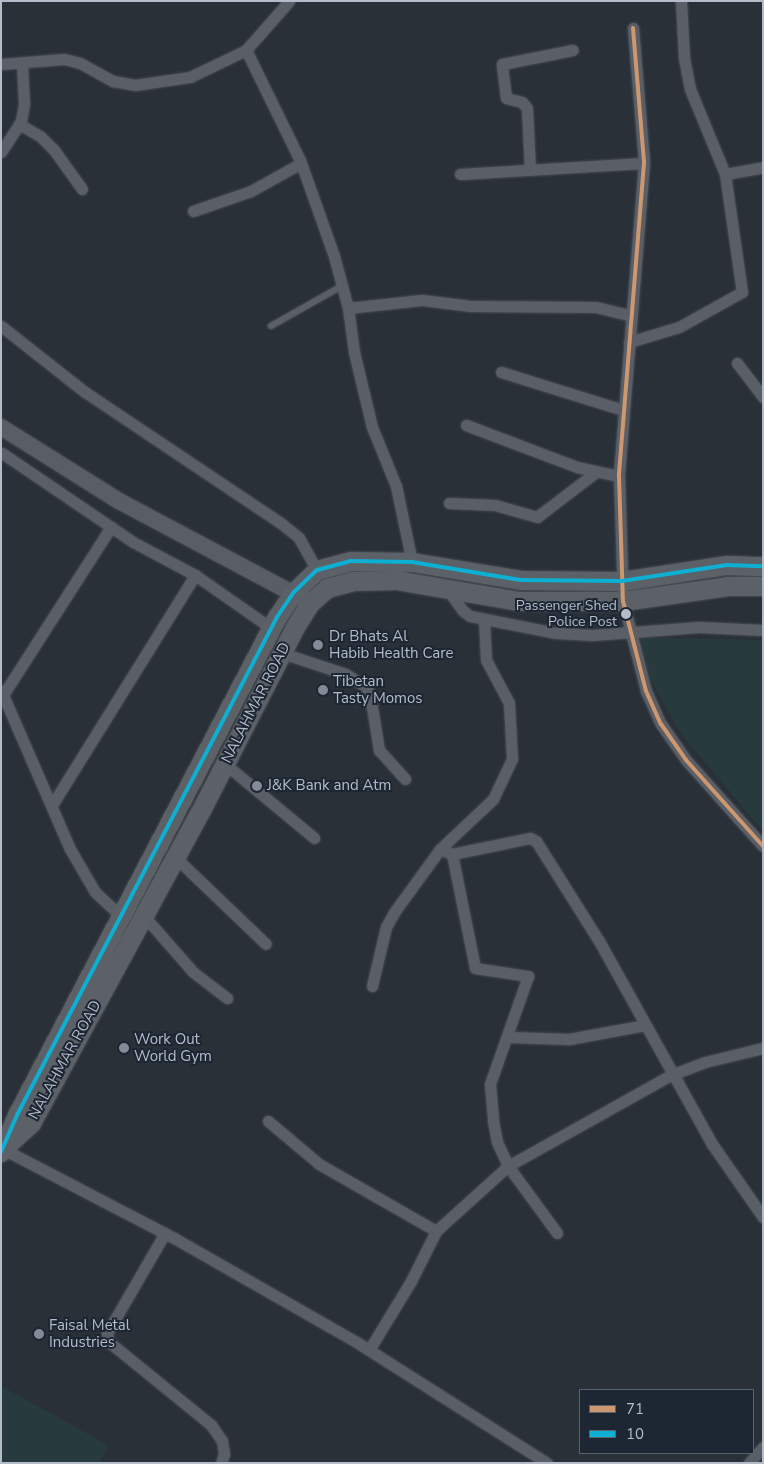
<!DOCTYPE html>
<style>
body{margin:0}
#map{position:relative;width:764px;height:1464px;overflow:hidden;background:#2a3038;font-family:"Nunito Sans",sans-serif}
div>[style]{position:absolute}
.green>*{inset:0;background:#273a3e}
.roads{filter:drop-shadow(0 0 1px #484c53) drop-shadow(0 0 1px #484c53)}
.lane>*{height:5.5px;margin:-2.75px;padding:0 2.75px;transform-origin:2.75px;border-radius:2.75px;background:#5a5e66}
.street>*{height:11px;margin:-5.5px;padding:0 5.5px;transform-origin:5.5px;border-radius:5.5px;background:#5a5e66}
.secondary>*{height:16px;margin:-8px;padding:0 8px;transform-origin:8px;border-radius:8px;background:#595d64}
.primary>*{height:19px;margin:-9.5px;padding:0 9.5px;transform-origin:9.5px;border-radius:9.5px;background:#5c6168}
.bus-1>*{height:4px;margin:-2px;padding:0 2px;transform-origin:2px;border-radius:2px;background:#cd976f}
.bus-2>*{height:4px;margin:-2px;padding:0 2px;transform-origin:2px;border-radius:2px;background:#0dafd3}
.dots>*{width:14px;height:14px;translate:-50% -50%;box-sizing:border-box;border:2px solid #1d2633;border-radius:50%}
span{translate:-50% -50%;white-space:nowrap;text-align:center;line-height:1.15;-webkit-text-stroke:4px #1d2633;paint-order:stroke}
.bus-label{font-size:14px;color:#b4bcc9}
.right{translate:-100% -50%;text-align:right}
.poi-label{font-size:15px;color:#b4bcc9}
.left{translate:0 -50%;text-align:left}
.street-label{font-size:15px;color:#b4bcc9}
.frame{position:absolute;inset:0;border:2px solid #b4bcc9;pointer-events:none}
.legend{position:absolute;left:579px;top:1389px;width:175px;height:65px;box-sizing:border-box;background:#1d2633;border:1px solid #59626f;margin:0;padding:6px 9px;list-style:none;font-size:15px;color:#b4bcc9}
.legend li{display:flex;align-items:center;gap:10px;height:25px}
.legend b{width:25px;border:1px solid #59626f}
</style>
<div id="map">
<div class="green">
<i style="clip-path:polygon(639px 637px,763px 640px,763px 831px,678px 730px,651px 680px)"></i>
<i style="clip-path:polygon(1px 1386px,108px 1445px,99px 1463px,1px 1463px)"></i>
</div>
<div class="roads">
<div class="lane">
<i style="left:271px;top:326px;width:81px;rotate:-29.4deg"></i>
</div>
<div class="street">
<i style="left:633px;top:28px;width:135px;rotate:85.3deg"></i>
<i style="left:644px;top:163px;width:314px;rotate:94.6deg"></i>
<i style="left:619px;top:476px;width:125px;rotate:88.2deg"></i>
<i style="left:623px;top:601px;width:93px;rotate:75.7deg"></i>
<i style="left:646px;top:691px;width:36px;rotate:66deg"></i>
<i style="left:661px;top:724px;width:44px;rotate:55.2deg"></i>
<i style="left:686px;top:760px;width:115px;rotate:48.2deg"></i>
<i style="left:246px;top:50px;width:123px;rotate:63.9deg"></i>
<i style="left:300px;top:160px;width:102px;rotate:70.5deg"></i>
<i style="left:334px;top:256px;width:54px;rotate:74.9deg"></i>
<i style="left:348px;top:308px;width:44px;rotate:82.2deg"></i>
<i style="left:354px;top:352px;width:77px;rotate:76.5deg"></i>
<i style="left:372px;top:427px;width:64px;rotate:67.9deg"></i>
<i style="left:396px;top:486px;width:78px;rotate:78.1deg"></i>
<i style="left:1px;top:64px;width:63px;rotate:-4.5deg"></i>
<i style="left:64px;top:59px;width:16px;rotate:14deg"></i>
<i style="left:80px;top:63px;width:38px;rotate:29deg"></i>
<i style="left:113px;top:81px;width:22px;rotate:10deg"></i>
<i style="left:135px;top:85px;width:56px;rotate:-8.3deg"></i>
<i style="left:190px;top:77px;width:62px;rotate:-25.7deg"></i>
<i style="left:246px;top:50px;width:65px;rotate:-48.7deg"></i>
<i style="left:19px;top:124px;width:24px;rotate:30deg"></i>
<i style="left:40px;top:136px;width:20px;rotate:45deg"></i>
<i style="left:54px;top:150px;width:48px;rotate:54.3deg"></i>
<i style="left:1px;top:152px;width:37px;rotate:-57deg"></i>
<i style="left:21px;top:121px;width:17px;rotate:-80deg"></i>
<i style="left:24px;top:104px;width:40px;rotate:-92.9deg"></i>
<i style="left:530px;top:170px;width:62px;rotate:-92.8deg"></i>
<i style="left:527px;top:108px;width:8px;rotate:-130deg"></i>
<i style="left:522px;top:102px;width:16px;rotate:-166deg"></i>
<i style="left:506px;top:98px;width:34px;rotate:-97deg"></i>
<i style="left:502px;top:64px;width:72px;rotate:-11.2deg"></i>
<i style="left:460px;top:174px;width:184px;rotate:-3.4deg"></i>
<i style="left:725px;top:174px;width:39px;rotate:-10deg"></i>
<i style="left:193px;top:211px;width:61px;rotate:-19deg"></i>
<i style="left:251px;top:191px;width:57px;rotate:-29.2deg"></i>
<i style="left:348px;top:308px;width:74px;rotate:-6.2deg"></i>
<i style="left:422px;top:300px;width:49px;rotate:7deg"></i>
<i style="left:471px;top:306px;width:125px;rotate:0.5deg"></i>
<i style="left:596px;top:307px;width:36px;rotate:14deg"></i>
<i style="left:1px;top:326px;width:107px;rotate:38.2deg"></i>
<i style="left:85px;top:392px;width:237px;rotate:33.8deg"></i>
<i style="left:282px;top:524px;width:22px;rotate:39deg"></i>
<i style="left:299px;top:538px;width:37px;rotate:61deg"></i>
<i style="left:629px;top:342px;width:52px;rotate:-16.7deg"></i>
<i style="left:679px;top:327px;width:72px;rotate:-29.1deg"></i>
<i style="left:742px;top:292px;width:119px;rotate:-98.2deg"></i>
<i style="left:725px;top:174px;width:92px;rotate:-112.4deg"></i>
<i style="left:690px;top:89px;width:33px;rotate:-101deg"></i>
<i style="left:684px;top:57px;width:56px;rotate:-93.1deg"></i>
<i style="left:737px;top:363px;width:43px;rotate:52.6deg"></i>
<i style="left:501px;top:372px;width:128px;rotate:17.3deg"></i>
<i style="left:466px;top:425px;width:119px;rotate:20.7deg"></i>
<i style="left:577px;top:467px;width:43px;rotate:12.1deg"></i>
<i style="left:2px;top:453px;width:158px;rotate:34.2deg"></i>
<i style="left:133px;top:542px;width:70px;rotate:28deg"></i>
<i style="left:195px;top:575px;width:93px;rotate:34.9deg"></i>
<i style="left:449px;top:503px;width:46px;rotate:2.5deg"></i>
<i style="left:495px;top:505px;width:44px;rotate:15.9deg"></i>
<i style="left:537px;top:517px;width:74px;rotate:-37.3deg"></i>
<i style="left:447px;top:589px;width:26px;rotate:54deg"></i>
<i style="left:462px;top:610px;width:10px;rotate:37deg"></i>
<i style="left:470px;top:616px;width:88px;rotate:11.2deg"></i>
<i style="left:556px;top:633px;width:37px;rotate:3deg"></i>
<i style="left:593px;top:635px;width:106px;rotate:-4.3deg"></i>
<i style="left:699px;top:627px;width:64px;rotate:2.7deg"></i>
<i style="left:282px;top:653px;width:67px;rotate:18.2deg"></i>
<i style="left:346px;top:674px;width:24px;rotate:33deg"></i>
<i style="left:366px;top:687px;width:9px;rotate:63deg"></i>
<i style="left:370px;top:695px;width:56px;rotate:80.7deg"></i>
<i style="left:379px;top:750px;width:39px;rotate:48deg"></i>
<i style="left:1px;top:691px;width:4px;rotate:63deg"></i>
<i style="left:3px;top:695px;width:200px;rotate:-57.3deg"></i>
<i style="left:3px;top:695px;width:168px;rotate:66.5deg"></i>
<i style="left:70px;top:849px;width:50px;rotate:59.8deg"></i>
<i style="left:95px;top:892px;width:35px;rotate:43deg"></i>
<i style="left:225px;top:764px;width:116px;rotate:39.7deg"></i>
<i style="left:52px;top:805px;width:271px;rotate:-58.1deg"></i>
<i style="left:440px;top:849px;width:13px;rotate:23deg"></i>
<i style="left:452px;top:854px;width:80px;rotate:-11.6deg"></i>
<i style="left:530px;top:838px;width:7px;rotate:27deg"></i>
<i style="left:536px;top:841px;width:118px;rotate:57.8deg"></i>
<i style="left:599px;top:941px;width:232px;rotate:60.9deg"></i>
<i style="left:712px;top:1144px;width:89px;rotate:55.1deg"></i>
<i style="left:452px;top:854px;width:116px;rotate:78.6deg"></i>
<i style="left:475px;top:968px;width:54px;rotate:8.6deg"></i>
<i style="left:528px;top:976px;width:114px;rotate:109.4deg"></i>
<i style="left:490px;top:1084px;width:37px;rotate:85deg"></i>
<i style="left:493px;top:1121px;width:21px;rotate:79deg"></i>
<i style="left:497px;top:1142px;width:26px;rotate:65deg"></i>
<i style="left:508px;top:1166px;width:83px;rotate:53.8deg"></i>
<i style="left:176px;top:858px;width:124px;rotate:43.7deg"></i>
<i style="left:144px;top:916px;width:74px;rotate:48.8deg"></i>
<i style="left:193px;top:972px;width:43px;rotate:37.4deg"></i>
<i style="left:372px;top:986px;width:61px;rotate:-76.7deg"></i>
<i style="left:386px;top:927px;width:18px;rotate:-61deg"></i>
<i style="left:395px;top:911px;width:77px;rotate:-54deg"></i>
<i style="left:440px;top:849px;width:73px;rotate:-43.3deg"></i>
<i style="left:493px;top:799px;width:44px;rotate:-64.6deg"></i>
<i style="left:512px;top:759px;width:56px;rotate:-93.1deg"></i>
<i style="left:509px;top:703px;width:49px;rotate:-118.1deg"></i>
<i style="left:486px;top:660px;width:41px;rotate:-92.8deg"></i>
<i style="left:509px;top:1037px;width:60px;rotate:1.9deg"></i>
<i style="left:569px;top:1039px;width:77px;rotate:-10.4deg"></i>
<i style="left:268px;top:1121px;width:67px;rotate:40.1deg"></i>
<i style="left:319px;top:1164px;width:135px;rotate:29.8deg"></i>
<i style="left:3px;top:1149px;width:193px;rotate:27.5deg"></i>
<i style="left:174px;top:1238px;width:212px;rotate:29.7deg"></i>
<i style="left:358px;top:1343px;width:224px;rotate:32.4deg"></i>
<i style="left:165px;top:1233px;width:116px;rotate:120.1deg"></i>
<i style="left:107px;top:1333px;width:9px;rotate:77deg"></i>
<i style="left:109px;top:1342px;width:132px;rotate:39.1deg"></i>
<i style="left:211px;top:1425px;width:19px;rotate:55deg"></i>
<i style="left:222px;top:1441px;width:13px;rotate:81deg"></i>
<i style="left:224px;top:1454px;width:9px;rotate:108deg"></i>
<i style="left:369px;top:1350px;width:81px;rotate:-58.7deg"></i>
<i style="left:411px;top:1281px;width:56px;rotate:-63.4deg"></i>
<i style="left:436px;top:1231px;width:97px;rotate:-42.1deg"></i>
<i style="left:508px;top:1166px;width:187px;rotate:-29.2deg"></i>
<i style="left:671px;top:1075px;width:36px;rotate:-21deg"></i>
<i style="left:705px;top:1062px;width:60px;rotate:-13.6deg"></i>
<i style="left:749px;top:1463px;width:21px;rotate:-49deg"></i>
</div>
<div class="secondary">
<i style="left:1px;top:427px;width:139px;rotate:32.1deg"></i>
<i style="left:119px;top:501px;width:208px;rotate:28deg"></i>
</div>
<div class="primary">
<i style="left:8px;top:1144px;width:31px;rotate:-42deg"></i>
<i style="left:31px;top:1123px;width:354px;rotate:-61.5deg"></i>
<i style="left:200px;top:812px;width:208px;rotate:-62.8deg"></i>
<i style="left:295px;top:627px;width:28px;rotate:-58deg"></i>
<i style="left:310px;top:603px;width:23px;rotate:-41deg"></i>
<i style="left:327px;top:588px;width:27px;rotate:-15deg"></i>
<i style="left:353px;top:581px;width:43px;rotate:-1.3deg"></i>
<i style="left:396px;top:580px;width:125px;rotate:9.7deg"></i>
<i style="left:519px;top:601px;width:104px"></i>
<i style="left:623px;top:601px;width:106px;rotate:-8.1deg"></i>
<i style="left:728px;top:586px;width:35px"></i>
<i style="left:1px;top:1152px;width:40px;rotate:-66.6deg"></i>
<i style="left:17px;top:1115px;width:562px;rotate:-62.43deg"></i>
<i style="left:277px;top:617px;width:30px;rotate:-56deg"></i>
<i style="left:294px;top:592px;width:32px;rotate:-44deg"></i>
<i style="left:317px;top:570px;width:34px;rotate:-15deg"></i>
<i style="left:350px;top:561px;width:62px;rotate:0.9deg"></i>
<i style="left:412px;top:562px;width:110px;rotate:9.4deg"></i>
<i style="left:521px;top:580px;width:101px;rotate:0.6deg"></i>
<i style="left:622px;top:581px;width:106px;rotate:-8.7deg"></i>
<i style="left:727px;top:565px;width:36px;rotate:2deg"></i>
</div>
</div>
<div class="bus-1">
<i style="left:633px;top:28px;width:135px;rotate:85.3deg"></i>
<i style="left:644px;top:163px;width:314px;rotate:94.6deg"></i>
<i style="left:619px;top:476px;width:125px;rotate:88.2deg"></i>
<i style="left:623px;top:601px;width:93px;rotate:75.7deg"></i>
<i style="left:646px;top:691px;width:36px;rotate:66deg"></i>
<i style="left:661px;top:724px;width:44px;rotate:55.2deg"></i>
<i style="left:686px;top:760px;width:115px;rotate:48.2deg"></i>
</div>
<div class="bus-2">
<i style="left:1px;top:1152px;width:40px;rotate:-66.6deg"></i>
<i style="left:17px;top:1115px;width:562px;rotate:-62.43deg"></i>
<i style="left:277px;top:617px;width:30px;rotate:-56deg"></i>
<i style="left:294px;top:592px;width:32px;rotate:-44deg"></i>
<i style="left:317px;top:570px;width:34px;rotate:-15deg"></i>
<i style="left:350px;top:561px;width:62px;rotate:0.9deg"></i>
<i style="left:412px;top:562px;width:110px;rotate:9.4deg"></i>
<i style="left:521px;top:580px;width:101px;rotate:0.6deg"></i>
<i style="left:622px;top:581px;width:106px;rotate:-8.7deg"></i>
<i style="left:727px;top:565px;width:36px;rotate:2deg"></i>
</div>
<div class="dots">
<i style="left:626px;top:614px;background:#b4bcc9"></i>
<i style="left:318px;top:645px;background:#848b96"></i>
<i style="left:323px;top:690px;background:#848b96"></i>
<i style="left:257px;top:786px;background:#848b96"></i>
<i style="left:124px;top:1048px;background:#848b96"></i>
<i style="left:39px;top:1334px;background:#848b96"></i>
</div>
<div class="bus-label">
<span class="right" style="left:617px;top:614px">Passenger Shed<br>Police Post</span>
</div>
<div class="poi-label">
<span class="left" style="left:329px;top:645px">Dr Bhats Al<br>Habib Health Care</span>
<span class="left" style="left:333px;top:690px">Tibetan<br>Tasty Momos</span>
<span class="left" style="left:267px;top:786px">J&amp;K Bank and Atm</span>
<span class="left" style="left:134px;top:1048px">Work Out<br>World Gym</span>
<span class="left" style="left:49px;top:1334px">Faisal Metal<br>Industries</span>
</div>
<div class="street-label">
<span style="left:256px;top:703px;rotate:-63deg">NALAHMAR ROAD</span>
<span style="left:65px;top:1060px;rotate:-61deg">NALAHMAR ROAD</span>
</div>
<div class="frame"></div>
<ul class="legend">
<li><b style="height:6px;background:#cd976f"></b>71</li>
<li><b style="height:6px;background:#0dafd3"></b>10</li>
</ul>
</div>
